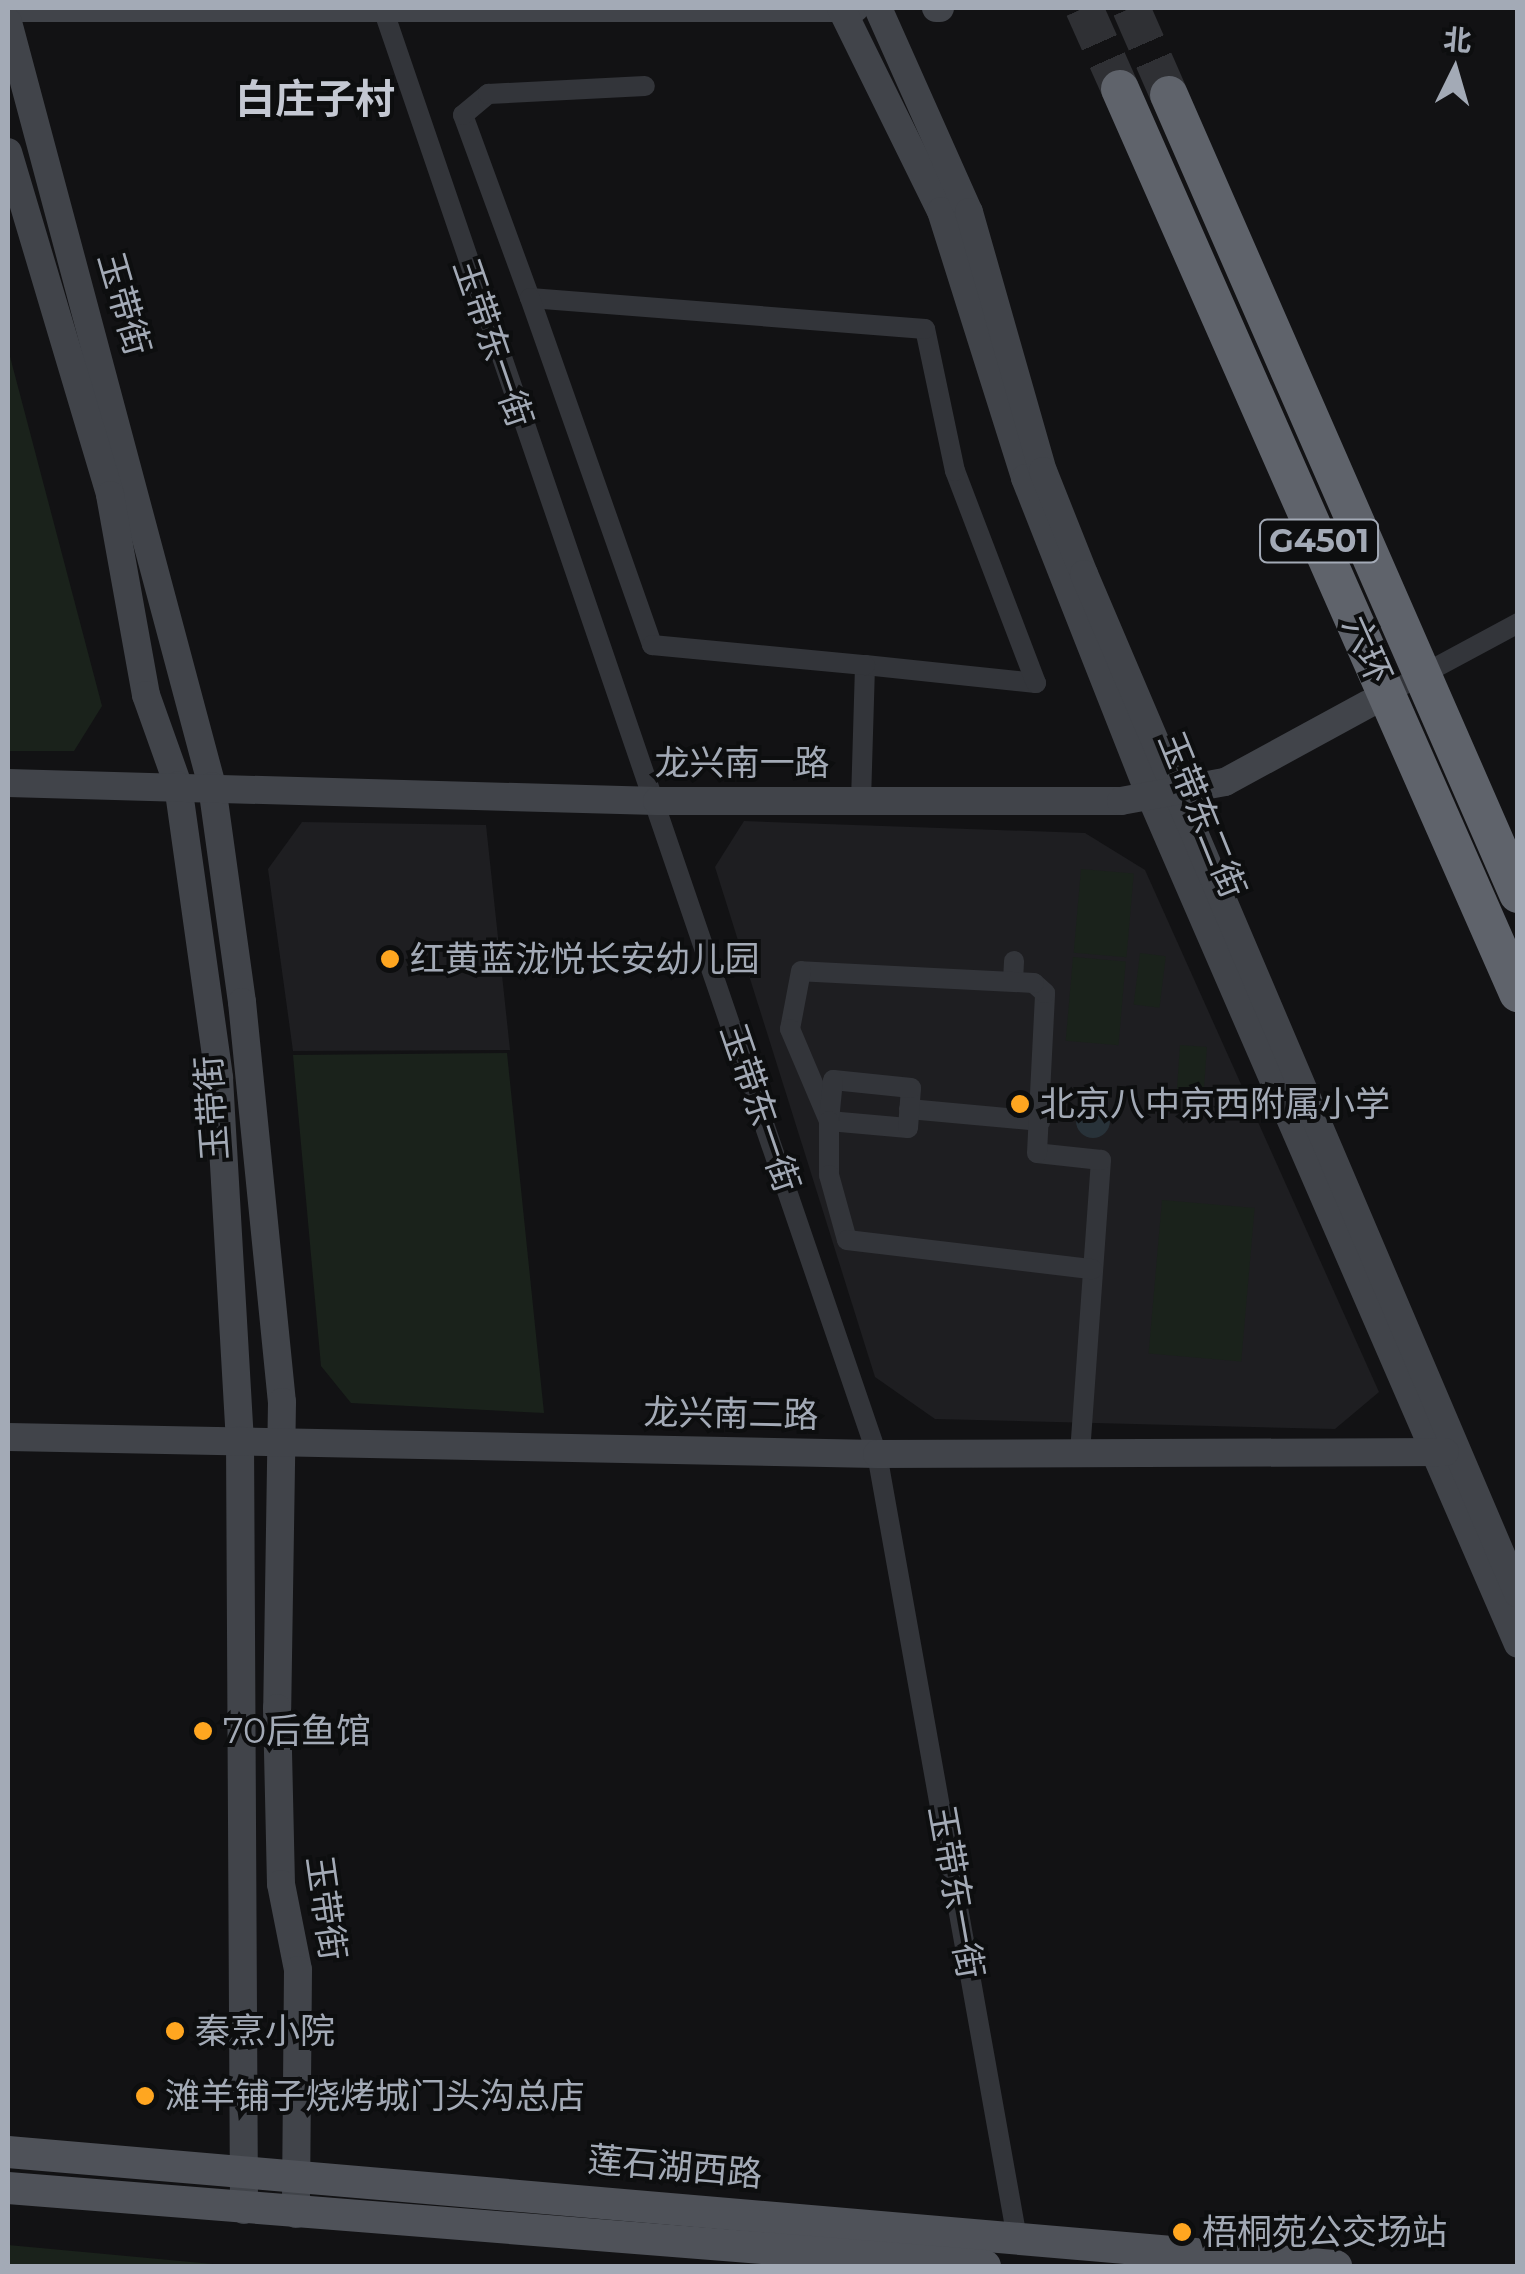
<!DOCTYPE html>
<meta charset="utf-8">
<style>
body{margin:0}
#map{position:relative;width:1525px;height:2274px;overflow:hidden;background:#121214;font-family:Montserrat,"Noto Sans SC",sans-serif}
div>[style]{position:absolute}
.built>*{inset:0;background:#1e1e21}
.green>*{inset:0;background:#1a221b;transform-origin:0 0}
.water>*{inset:0;background:#283239}
.round{border-radius:50%}
.highway-tunnel>*{height:38px;margin-top:-19px;transform-origin:0;background:repeating-linear-gradient(90deg,#2f3034 0 38px,transparent 0 57px)}
.street>*{height:20px;margin:-10px;padding:0 10px;transform-origin:10px;border-radius:10px;background:#33353a}
.secondary>*{height:28px;margin:-14px;padding:0 14px;transform-origin:14px;border-radius:14px;background:#41444a}
.primary>*{height:32px;margin:-16px;padding:0 16px;transform-origin:16px;border-radius:16px;background:#4f5259}
.highway>*{height:38px;margin:-19px;padding:0 19px;transform-origin:19px;border-radius:19px;background:#5f636b}
.dots>*{width:28px;height:28px;translate:-50% -50%;box-sizing:border-box;border:5px solid #0d0e0f;border-radius:50%}
span{translate:-50% -50%;white-space:nowrap;text-align:center;line-height:1.15;-webkit-text-stroke:8px #0d0e0f;paint-order:stroke}
.shield-label span{padding:2px 8px;background:#0d0e0f;border:2px solid;border-radius:8px;-webkit-text-stroke-width:0}
.shield-label{font-size:32px;color:#a3aab6;font-weight:700}
.street-label{font-size:35px;color:#a3aab6}
.poi-label{font-size:35px;color:#a3aab6}
.left{translate:0 -50%;text-align:left}
.quarter-label{font-size:40px;color:#c4c8d2;font-weight:700}
.frame{position:absolute;inset:0;border:10px solid #a3aab6;pointer-events:none}
.north{position:absolute;left:1405px;top:20px;width:100px;height:100px;-webkit-text-stroke:8px #0d0e0f;paint-order:stroke;rotate:5deg;font-size:28px;font-weight:700;line-height:40px;text-align:center;color:#a3aab6}
.north::after{content:'';display:block;margin:auto;width:35px;height:45px;background:#a3aab6;clip-path:polygon(50% 0,100% 100%,50% 72%,0 100%)}
</style>
<div id="map">
<div class="built">
<i style="clip-path:polygon(744px 821px,1085px 833px,1145px 870px,1379px 1392px,1335px 1429px,935px 1419px,875px 1377px,715px 867px)"></i>
<i style="clip-path:polygon(302px 822px,486px 825px,510px 1050px,293px 1051px,268px 869px)"></i>
</div>
<div class="green">
<i style="clip-path:polygon(8px 349px,102px 706px,74px 751px,8px 751px)"></i>
<i style="left:1081px;top:869px;width:53px;height:84px;rotate:5deg"></i>
<i style="left:1140px;top:953px;width:26px;height:52px;rotate:7deg"></i>
<i style="left:1073px;top:957px;width:53px;height:84px;rotate:5deg"></i>
<i style="left:1180px;top:1045px;width:27px;height:51px;rotate:4deg"></i>
<i style="clip-path:polygon(507px 1053px,544px 1413px,351px 1403px,321px 1366px,293px 1055px)"></i>
<i style="left:1162px;top:1200px;width:93px;height:154px;rotate:5deg"></i>
<i style="clip-path:polygon(8px 2245px,234px 2266px,8px 2266px)"></i>
</div>
<div class="water">
<i class="round" style="left:1076px;top:1104px;width:34px;height:34px"></i>
</div>
<div class="highway-tunnel">
<i style="left:1084px;top:8px;width:89px;rotate:66deg"></i>
<i style="left:1131px;top:8px;width:95px;rotate:66.4deg"></i>
</div>
<div class="street">
<i style="left:383px;top:9px;width:1527px;rotate:71.13deg"></i>
<i style="left:877px;top:1454px;width:796px;rotate:79.88deg"></i>
<i style="left:530px;top:298px;width:195px;rotate:-110.1deg"></i>
<i style="left:463px;top:115px;width:33px;rotate:-40deg"></i>
<i style="left:488px;top:94px;width:157px;rotate:-2.9deg"></i>
<i style="left:1379px;top:698px;width:158px;rotate:-28.3deg"></i>
<i style="left:861px;top:801px;width:136px;rotate:-88.3deg"></i>
<i style="left:865px;top:665px;width:172px;rotate:6deg"></i>
<i style="left:1036px;top:683px;width:227px;rotate:-110.9deg"></i>
<i style="left:955px;top:471px;width:145px;rotate:-101.9deg"></i>
<i style="left:925px;top:329px;width:396px;rotate:-175.5deg"></i>
<i style="left:530px;top:298px;width:368px;rotate:70.6deg"></i>
<i style="left:652px;top:645px;width:214px;rotate:5.4deg"></i>
<i style="left:1013px;top:981px;width:20px;rotate:-87deg"></i>
<i style="left:909px;top:1109px;width:132px;rotate:5.2deg"></i>
<i style="left:1080px;top:1453px;width:294px;rotate:-85.9deg"></i>
<i style="left:1101px;top:1160px;width:64px;rotate:-173.8deg"></i>
<i style="left:1037px;top:1153px;width:160px;rotate:-87.1deg"></i>
<i style="left:1045px;top:993px;width:15px;rotate:-138deg"></i>
<i style="left:1034px;top:983px;width:233px;rotate:-177.1deg"></i>
<i style="left:801px;top:971px;width:59px;rotate:100.7deg"></i>
<i style="left:790px;top:1029px;width:100px;rotate:67deg"></i>
<i style="left:829px;top:1121px;width:79px;rotate:5.1deg"></i>
<i style="left:908px;top:1128px;width:40px;rotate:-85.7deg"></i>
<i style="left:911px;top:1088px;width:78px;rotate:-174.1deg"></i>
<i style="left:833px;top:1080px;width:41px;rotate:95.6deg"></i>
<i style="left:829px;top:1121px;width:54px;rotate:90deg"></i>
<i style="left:829px;top:1175px;width:67px;rotate:74.5deg"></i>
<i style="left:847px;top:1240px;width:247px;rotate:6.8deg"></i>
</div>
<div class="secondary">
<i style="left:8px;top:8px;width:847px"></i>
<i style="left:841px;top:8px;width:226px;rotate:63.8deg"></i>
<i style="left:941px;top:211px;width:280px;rotate:72.5deg"></i>
<i style="left:1025px;top:478px;width:341px;rotate:68.5deg"></i>
<i style="left:1150px;top:795px;width:925px;rotate:66.57deg"></i>
<i style="left:878px;top:8px;width:223px;rotate:66deg"></i>
<i style="left:969px;top:212px;width:269px;rotate:74.1deg"></i>
<i style="left:1043px;top:471px;width:111px;rotate:68.3deg"></i>
<i style="left:1084px;top:574px;width:1108px;rotate:66.95deg"></i>
<i style="left:936px;top:8px;width:4px"></i>
<i style="left:8px;top:22px;width:791px;rotate:75.05deg"></i>
<i style="left:212px;top:786px;width:218px;rotate:82.1deg"></i>
<i style="left:242px;top:1002px;width:402px;rotate:84.3deg"></i>
<i style="left:282px;top:1402px;width:306px;rotate:90.9deg"></i>
<i style="left:277px;top:1708px;width:176px;rotate:88.7deg"></i>
<i style="left:281px;top:1884px;width:88px;rotate:78.8deg"></i>
<i style="left:298px;top:1970px;width:244px;rotate:90.5deg"></i>
<i style="left:8px;top:152px;width:358px;rotate:73.4deg"></i>
<i style="left:110px;top:495px;width:203px;rotate:79.8deg"></i>
<i style="left:146px;top:695px;width:96px;rotate:70.4deg"></i>
<i style="left:178px;top:785px;width:296px;rotate:82deg"></i>
<i style="left:219px;top:1078px;width:363px;rotate:86.7deg"></i>
<i style="left:240px;top:1440px;width:770px;rotate:89.7deg"></i>
<i style="left:8px;top:783px;width:649px;rotate:1.59deg"></i>
<i style="left:657px;top:801px;width:464px"></i>
<i style="left:1121px;top:801px;width:106px;rotate:-10.4deg"></i>
<i style="left:1225px;top:782px;width:163px;rotate:-28.6deg"></i>
<i style="left:8px;top:1437px;width:869px;rotate:1.12deg"></i>
<i style="left:877px;top:1454px;width:568px;rotate:-0.2deg"></i>
</div>
<div class="primary">
<i style="left:8px;top:2152px;width:1333px;rotate:4.91deg"></i>
<i style="left:8px;top:2188px;width:980px;rotate:4.56deg"></i>
</div>
<div class="highway">
<i style="left:1120px;top:89px;width:988px;rotate:66.24deg"></i>
<i style="left:1169px;top:95px;width:872px;rotate:66.4deg"></i>
</div>
<div class="dots">
<i style="left:390px;top:959px;background:#ffa620"></i>
<i style="left:1020px;top:1104px;background:#ffa620"></i>
<i style="left:203px;top:1731px;background:#ffa620"></i>
<i style="left:175px;top:2031px;background:#ffa620"></i>
<i style="left:145px;top:2096px;background:#ffa620"></i>
<i style="left:1182px;top:2232px;background:#ffa620"></i>
</div>
<div class="shield-label">
<span style="left:1319px;top:541px">G4501</span>
</div>
<div class="street-label">
<span style="left:124px;top:304px;rotate:74deg">玉带街</span>
<span style="left:493px;top:343px;rotate:71deg">玉带东一街</span>
<span style="left:1367px;top:650px;rotate:66deg">六环</span>
<span style="left:742px;top:763px">龙兴南一路</span>
<span style="left:1202px;top:815px;rotate:68deg">玉带东二街</span>
<span style="left:212px;top:1108px;rotate:-94deg">玉带街</span>
<span style="left:760px;top:1108px;rotate:71deg">玉带东一街</span>
<span style="left:731px;top:1414px;rotate:1deg">龙兴南二路</span>
<span style="left:956px;top:1892px;rotate:80deg">玉带东一街</span>
<span style="left:326px;top:1908px;rotate:82deg">玉带街</span>
<span style="left:675px;top:2167px;rotate:5deg">莲石湖西路</span>
</div>
<div class="poi-label">
<span class="left" style="left:410px;top:959px">红黄蓝泷悦长安幼儿园</span>
<span class="left" style="left:1040px;top:1104px">北京八中京西附属小学</span>
<span class="left" style="left:223px;top:1731px">70后鱼馆</span>
<span class="left" style="left:195px;top:2031px">秦烹小院</span>
<span class="left" style="left:165px;top:2096px">滩羊铺子烧烤城门头沟总店</span>
<span class="left" style="left:1202px;top:2232px">梧桐苑公交场站</span>
</div>
<div class="quarter-label">
<span style="left:315px;top:99px">白庄子村</span>
</div>
<div class="frame"></div>
<div class="north">北</div>
</div>
